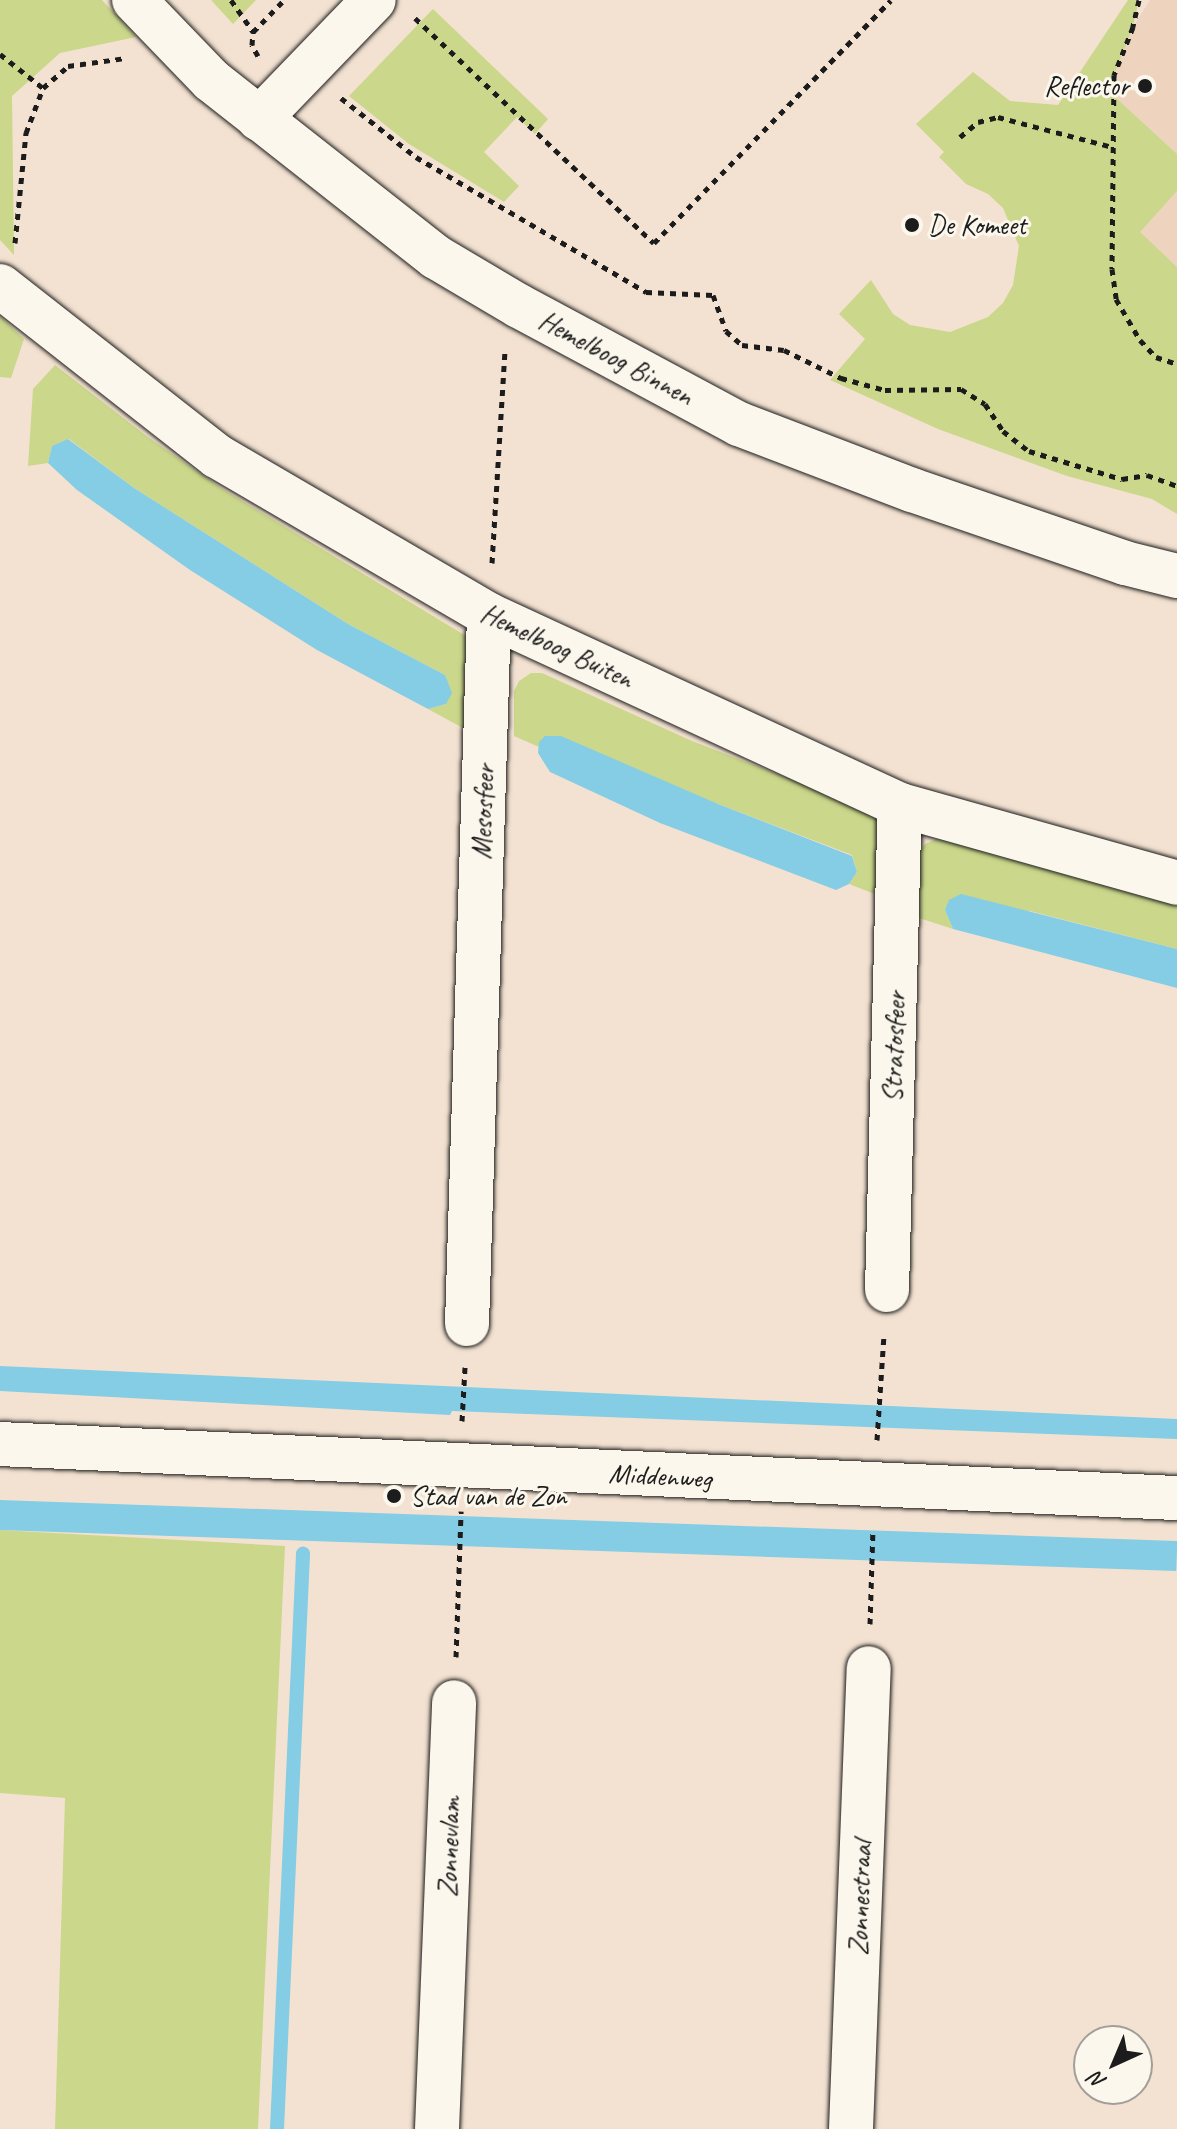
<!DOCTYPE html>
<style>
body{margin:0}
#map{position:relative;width:1177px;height:2129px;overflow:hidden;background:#f3e2d1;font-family:Caveat,sans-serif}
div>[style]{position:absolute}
.built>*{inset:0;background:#eed3be}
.green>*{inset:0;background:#cbd78b}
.water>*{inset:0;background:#84cde5;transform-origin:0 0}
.stream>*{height:14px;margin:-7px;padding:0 7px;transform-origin:7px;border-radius:7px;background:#84cde5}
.path>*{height:5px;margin-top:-2.5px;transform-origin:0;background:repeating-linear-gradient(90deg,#1c1c1c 0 6px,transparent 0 12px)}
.roads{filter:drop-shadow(0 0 2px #1c1c1c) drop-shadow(0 0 2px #1c1c1c)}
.street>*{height:44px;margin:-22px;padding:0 22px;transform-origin:22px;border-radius:22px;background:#fbf7ec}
.dots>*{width:22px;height:22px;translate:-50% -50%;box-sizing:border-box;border:4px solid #fbf7ec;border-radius:50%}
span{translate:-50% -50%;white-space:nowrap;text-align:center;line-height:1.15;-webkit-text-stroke:6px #fbf7ec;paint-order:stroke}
.poi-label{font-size:28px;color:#1c1c1c}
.right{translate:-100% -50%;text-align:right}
.left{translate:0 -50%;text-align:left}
.street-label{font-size:28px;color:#1c1c1c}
.north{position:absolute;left:1073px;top:2025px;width:80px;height:80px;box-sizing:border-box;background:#fbf7ec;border:2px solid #a29f99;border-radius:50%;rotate:224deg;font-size:22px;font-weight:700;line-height:32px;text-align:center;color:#1c1c1c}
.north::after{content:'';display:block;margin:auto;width:28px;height:36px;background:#1c1c1c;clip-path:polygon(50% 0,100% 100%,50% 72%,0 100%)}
</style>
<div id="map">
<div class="built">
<i style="clip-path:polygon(1150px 0,1177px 0,1177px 154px,1114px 96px,1114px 75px,1133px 27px)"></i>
<i style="clip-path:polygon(1177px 191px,1177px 267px,1139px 232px)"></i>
</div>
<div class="green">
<i style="clip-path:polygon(0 0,102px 0,136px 37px,60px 53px,12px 96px,14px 255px,0 240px)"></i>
<i style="clip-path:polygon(211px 0,256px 0,233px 24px)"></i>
<i style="clip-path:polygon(1128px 0,1139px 0,1133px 27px,1114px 75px,1114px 96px,1177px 154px,1177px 191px,1140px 232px,1177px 267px,1177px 514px,1152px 499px,1067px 476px,938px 429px,830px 380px,865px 339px,839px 314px,871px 280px,893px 314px,910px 325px,950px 332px,988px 317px,1003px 303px,1013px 285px,1019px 246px,1003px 208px,988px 194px,966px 184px,939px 157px,944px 152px,916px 124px,973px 72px,1010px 101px,1058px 105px)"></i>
<i style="clip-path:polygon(433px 9px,548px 119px,535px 134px,517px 117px,484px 152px,519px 186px,504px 202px,409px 144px,349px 96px)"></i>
<i style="clip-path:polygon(0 316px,24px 339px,11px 378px,0 377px)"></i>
<i style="clip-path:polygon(55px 365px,148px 437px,221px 488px,476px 642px,472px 733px,428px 709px,446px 704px,445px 675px,348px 624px,134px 488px,69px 439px,52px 446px,48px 463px,28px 466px,33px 389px)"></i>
<i style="clip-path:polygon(531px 673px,542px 673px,692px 741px,868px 809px,882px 821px,885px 898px,849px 884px,857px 872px,852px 855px,718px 804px,539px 742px,539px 747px,514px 736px,514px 691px,519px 681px)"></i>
<i style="clip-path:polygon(943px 836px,1177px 900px,1177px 949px,1030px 911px,945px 910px,953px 929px,916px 917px,916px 856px,925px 844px)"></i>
<i style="clip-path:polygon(0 1530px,285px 1546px,258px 2129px,55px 2129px,65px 1798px,0 1793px)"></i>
</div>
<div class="water">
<i style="clip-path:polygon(68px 439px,134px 488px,348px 624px,445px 675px,452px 693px,446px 704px,428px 709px,317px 650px,190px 570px,77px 490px,48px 463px,52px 446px)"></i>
<i style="clip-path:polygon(545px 736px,561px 736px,718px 804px,852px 856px,857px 872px,849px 884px,836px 890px,660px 823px,550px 772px,538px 753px,539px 742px)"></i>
<i style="clip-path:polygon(961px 894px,1177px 949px,1177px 988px,953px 929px,945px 910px,949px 900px)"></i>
<i style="clip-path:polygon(0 1366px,1177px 1419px,1177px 1439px,452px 1411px,450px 1415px,0 1391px)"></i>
<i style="left:0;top:1500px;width:1178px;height:30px;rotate:2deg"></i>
</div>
<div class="stream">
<i style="left:277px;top:2129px;width:576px;rotate:-87.41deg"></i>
</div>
<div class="path">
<i style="left:231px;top:0;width:39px;rotate:55deg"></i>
<i style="left:1139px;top:0;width:28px;rotate:103deg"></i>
<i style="left:1133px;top:27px;width:52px;rotate:111.6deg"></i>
<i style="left:1114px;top:75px;width:194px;rotate:90.6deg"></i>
<i style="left:1112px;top:269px;width:30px;rotate:82deg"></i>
<i style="left:1116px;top:299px;width:48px;rotate:59.7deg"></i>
<i style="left:1140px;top:340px;width:23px;rotate:47deg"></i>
<i style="left:1156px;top:357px;width:22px;rotate:18deg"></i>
<i style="left:415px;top:18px;width:328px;rotate:43.3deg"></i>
<i style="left:654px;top:243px;width:339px;rotate:-45.7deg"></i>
<i style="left:0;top:54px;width:55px;rotate:38.3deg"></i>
<i style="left:258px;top:56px;width:13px;rotate:-119deg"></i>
<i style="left:252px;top:45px;width:13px;rotate:-86deg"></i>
<i style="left:253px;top:32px;width:45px;rotate:-45.9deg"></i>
<i style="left:341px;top:98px;width:95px;rotate:38.2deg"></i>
<i style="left:416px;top:157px;width:267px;rotate:30.4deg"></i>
<i style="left:646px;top:292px;width:67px;rotate:2.6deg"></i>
<i style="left:713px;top:295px;width:38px;rotate:70deg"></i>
<i style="left:726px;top:331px;width:21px;rotate:41deg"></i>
<i style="left:742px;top:345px;width:42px;rotate:6.8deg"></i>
<i style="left:784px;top:350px;width:64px;rotate:26.2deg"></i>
<i style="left:841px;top:378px;width:46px;rotate:15.3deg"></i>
<i style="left:885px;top:390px;width:76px;rotate:-0.8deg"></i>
<i style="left:961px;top:389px;width:28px;rotate:32deg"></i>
<i style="left:985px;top:404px;width:32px;rotate:56deg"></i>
<i style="left:1003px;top:431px;width:33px;rotate:38deg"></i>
<i style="left:1029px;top:451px;width:97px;rotate:16.8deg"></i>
<i style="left:1122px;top:479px;width:25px;rotate:-9deg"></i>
<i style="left:1147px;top:475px;width:32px;rotate:20deg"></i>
<i style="left:960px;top:137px;width:23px;rotate:-40deg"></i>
<i style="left:978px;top:122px;width:21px;rotate:-14deg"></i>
<i style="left:998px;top:117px;width:118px;rotate:14.7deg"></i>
<i style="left:15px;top:243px;width:111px;rotate:-84.3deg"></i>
<i style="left:26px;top:133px;width:48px;rotate:-69.3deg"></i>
<i style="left:43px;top:88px;width:33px;rotate:-41deg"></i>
<i style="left:68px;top:66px;width:59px;rotate:-7.9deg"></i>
<i style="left:492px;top:563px;width:214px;rotate:-86.5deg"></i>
<i style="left:462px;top:1421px;width:54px;rotate:-86.8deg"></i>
<i style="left:877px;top:1440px;width:105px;rotate:-86.2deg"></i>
<i style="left:870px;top:1624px;width:94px;rotate:-88.2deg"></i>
<i style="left:456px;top:1657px;width:146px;rotate:-88deg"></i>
</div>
<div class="roads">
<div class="street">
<i style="left:134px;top:0;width:111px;rotate:46.1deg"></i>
<i style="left:211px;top:80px;width:286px;rotate:38.2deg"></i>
<i style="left:436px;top:257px;width:96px;rotate:30.6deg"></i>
<i style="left:519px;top:306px;width:250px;rotate:28.2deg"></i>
<i style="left:739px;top:424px;width:185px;rotate:20.9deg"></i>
<i style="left:912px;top:490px;width:225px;rotate:18.9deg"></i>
<i style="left:1125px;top:563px;width:54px;rotate:14deg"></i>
<i style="left:259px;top:119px;width:165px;rotate:-46deg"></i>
<i style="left:0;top:286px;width:276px;rotate:38.1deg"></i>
<i style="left:217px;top:456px;width:315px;rotate:30.3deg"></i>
<i style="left:489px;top:615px;width:453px;rotate:24.8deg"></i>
<i style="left:900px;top:805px;width:288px;rotate:15.7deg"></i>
<i style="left:887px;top:1290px;width:485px;rotate:-88.5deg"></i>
<i style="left:467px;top:1324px;width:709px;rotate:-88.22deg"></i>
<i style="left:0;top:1444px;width:1178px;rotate:2.63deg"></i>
<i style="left:437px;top:2129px;width:427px;rotate:-87.7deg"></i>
<i style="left:851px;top:2129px;width:461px;rotate:-87.8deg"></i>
</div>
</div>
<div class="dots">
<i style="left:1145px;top:86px;background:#1c1c1c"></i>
<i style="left:912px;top:225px;background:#1c1c1c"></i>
<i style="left:394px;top:1496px;background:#1c1c1c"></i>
</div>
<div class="poi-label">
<span class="right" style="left:1129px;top:86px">Reflector</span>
<span class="left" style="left:928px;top:225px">De Komeet</span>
<span class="left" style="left:410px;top:1496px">Stad van de Zon</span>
</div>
<div class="street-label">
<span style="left:616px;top:358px;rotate:28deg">Hemelboog Binnen</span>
<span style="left:557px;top:646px;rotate:25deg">Hemelboog Buiten</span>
<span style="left:483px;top:812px;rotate:-88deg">Mesosfeer</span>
<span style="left:894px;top:1047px;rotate:-88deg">Stratosfeer</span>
<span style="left:660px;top:1476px;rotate:3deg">Middenweg</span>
<span style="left:449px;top:1847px;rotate:-88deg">Zonnevlam</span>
<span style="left:860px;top:1898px;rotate:-88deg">Zonnestraal</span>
</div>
<div class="north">N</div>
</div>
